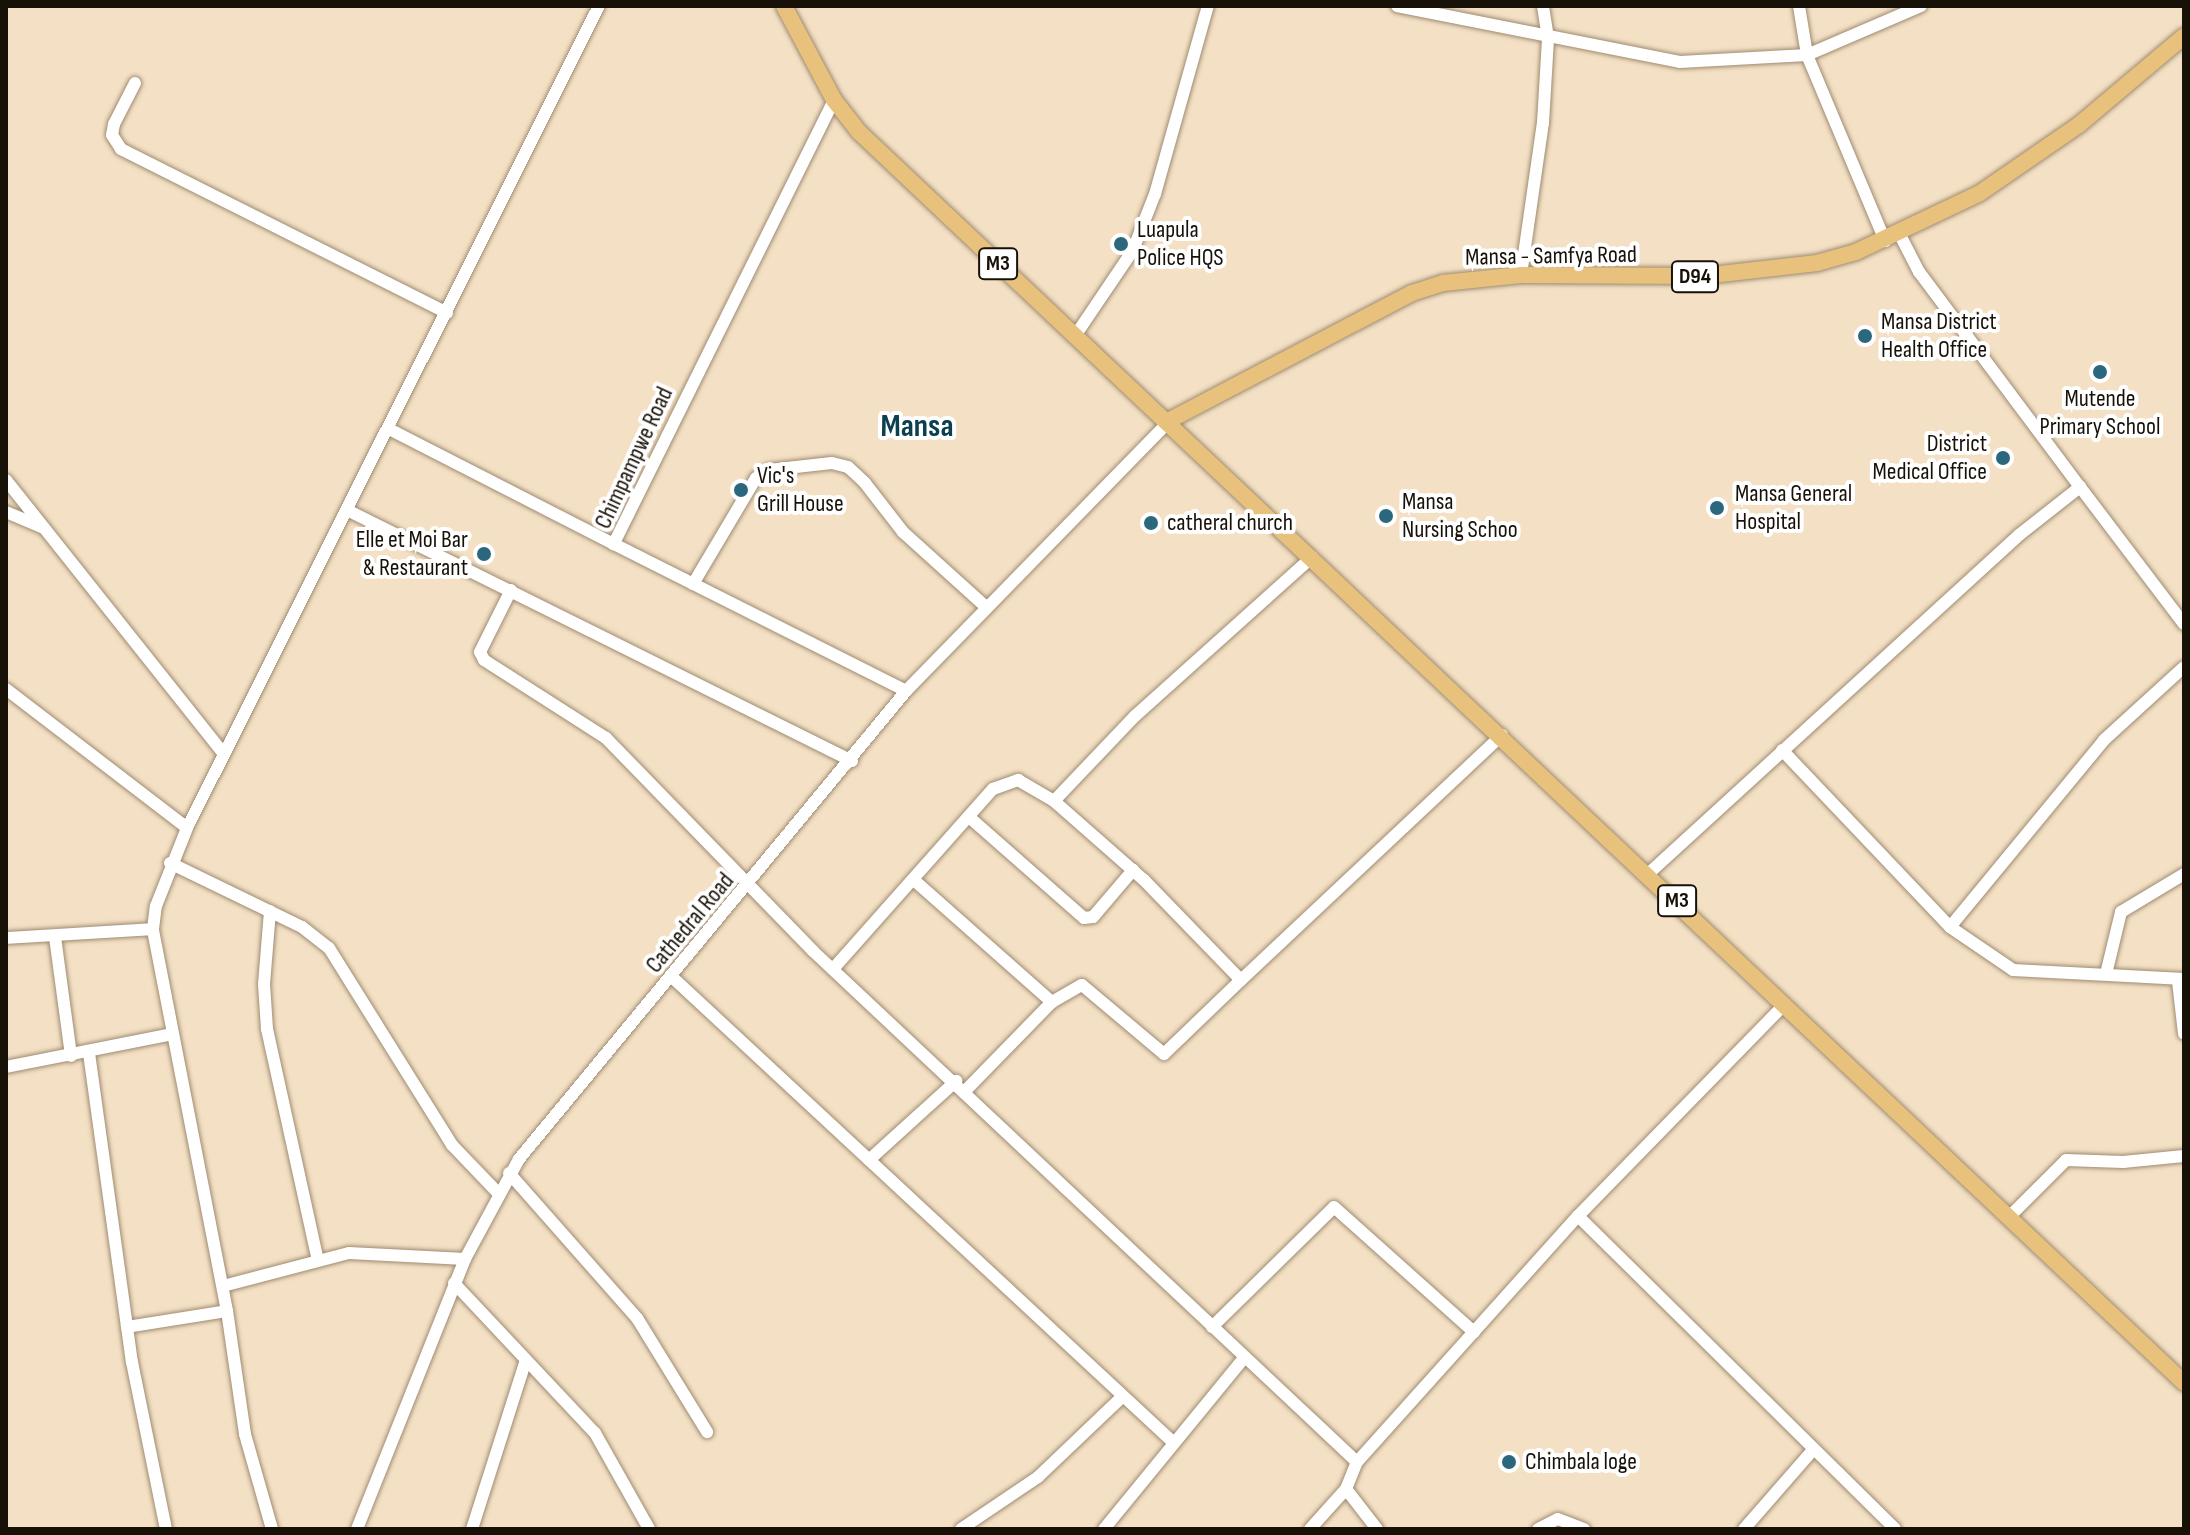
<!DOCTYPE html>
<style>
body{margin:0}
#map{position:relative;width:2190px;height:1535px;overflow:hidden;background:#f4e0c4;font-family:"Sofia Sans Condensed",sans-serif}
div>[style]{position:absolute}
.roads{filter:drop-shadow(0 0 2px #9e8b72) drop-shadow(0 0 2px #9e8b72)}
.minor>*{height:12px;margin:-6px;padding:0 6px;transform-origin:6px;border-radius:6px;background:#fff}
.major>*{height:16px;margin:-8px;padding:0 8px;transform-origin:8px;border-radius:8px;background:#e8c17c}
.dots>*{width:22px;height:22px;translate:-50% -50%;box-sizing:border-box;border:4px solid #fff;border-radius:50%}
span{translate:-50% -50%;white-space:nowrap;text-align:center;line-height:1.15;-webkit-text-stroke:8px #fff;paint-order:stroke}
.shield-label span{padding:2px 6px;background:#fff;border:2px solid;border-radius:6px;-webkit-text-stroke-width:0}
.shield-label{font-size:22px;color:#181108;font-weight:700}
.poi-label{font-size:24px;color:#181108}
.left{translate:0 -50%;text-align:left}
.right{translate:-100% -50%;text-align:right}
.street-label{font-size:24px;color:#181108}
.district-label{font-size:32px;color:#0b4051;font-weight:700}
.frame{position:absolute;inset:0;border:8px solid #181108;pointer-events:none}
</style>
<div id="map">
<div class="roads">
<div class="minor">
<i style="left:1397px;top:6px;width:288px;rotate:11.2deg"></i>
<i style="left:1680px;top:62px;width:127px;rotate:-3.2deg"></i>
<i style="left:1807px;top:55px;width:202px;rotate:67.2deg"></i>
<i style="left:1799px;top:6px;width:50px;rotate:80.7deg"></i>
<i style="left:1807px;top:55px;width:124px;rotate:-23.3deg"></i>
<i style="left:135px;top:83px;width:46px;rotate:117.1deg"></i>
<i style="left:114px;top:124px;width:11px;rotate:100deg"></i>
<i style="left:112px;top:135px;width:17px;rotate:57deg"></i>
<i style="left:121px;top:149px;width:365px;rotate:26.7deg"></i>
<i style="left:834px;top:100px;width:496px;rotate:116.4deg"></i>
<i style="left:614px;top:544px;width:327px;rotate:26.7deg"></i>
<i style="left:1521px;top:275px;width:154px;rotate:-81.8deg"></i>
<i style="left:1543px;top:123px;width:85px;rotate:-86.6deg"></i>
<i style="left:1548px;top:38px;width:32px;rotate:-99deg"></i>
<i style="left:1075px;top:336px;width:104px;rotate:-56deg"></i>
<i style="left:1133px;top:250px;width:60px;rotate:-68.6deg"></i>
<i style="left:1155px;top:194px;width:195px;rotate:-74.3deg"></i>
<i style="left:389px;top:429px;width:253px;rotate:27.1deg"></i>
<i style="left:6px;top:480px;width:350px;rotate:51.5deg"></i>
<i style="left:2080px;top:487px;width:172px;rotate:52.8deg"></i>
<i style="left:347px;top:510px;width:564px;rotate:26.43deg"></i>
<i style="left:6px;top:512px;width:41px;rotate:22.8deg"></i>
<i style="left:693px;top:584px;width:123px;rotate:-59.3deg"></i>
<i style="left:756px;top:478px;width:15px;rotate:-32deg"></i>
<i style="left:769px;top:470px;width:63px;rotate:-6.3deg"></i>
<i style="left:832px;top:463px;width:16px;rotate:14deg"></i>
<i style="left:848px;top:467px;width:23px;rotate:43deg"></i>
<i style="left:865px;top:483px;width:62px;rotate:52.2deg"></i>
<i style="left:903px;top:532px;width:110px;rotate:42.1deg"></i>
<i style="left:511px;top:590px;width:69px;rotate:116.6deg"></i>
<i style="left:480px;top:652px;width:9px;rotate:63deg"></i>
<i style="left:484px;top:660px;width:145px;rotate:32.6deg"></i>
<i style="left:606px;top:738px;width:297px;rotate:45.8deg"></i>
<i style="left:813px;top:951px;width:746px;rotate:43.21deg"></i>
<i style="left:1357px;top:1462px;width:331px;rotate:-48.1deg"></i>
<i style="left:1578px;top:1216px;width:296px;rotate:-45.7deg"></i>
<i style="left:6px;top:689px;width:228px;rotate:37.5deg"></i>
<i style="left:1782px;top:750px;width:244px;rotate:46.5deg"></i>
<i style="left:1950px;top:927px;width:242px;rotate:-50.5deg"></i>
<i style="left:2104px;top:740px;width:108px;rotate:-42.4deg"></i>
<i style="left:1054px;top:801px;width:120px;rotate:41.3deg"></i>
<i style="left:1144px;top:880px;width:139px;rotate:45.9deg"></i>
<i style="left:1241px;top:980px;width:358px;rotate:-43.2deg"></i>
<i style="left:969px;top:817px;width:153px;rotate:41.3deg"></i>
<i style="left:1084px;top:918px;width:9px;rotate:-6deg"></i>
<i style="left:1093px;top:917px;width:62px;rotate:-49.6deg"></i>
<i style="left:170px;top:863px;width:147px;rotate:25.9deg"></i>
<i style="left:302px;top:927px;width:34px;rotate:38deg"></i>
<i style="left:329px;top:948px;width:232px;rotate:58deg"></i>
<i style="left:452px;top:1145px;width:65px;rotate:46.2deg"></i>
<i style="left:1648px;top:874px;width:503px;rotate:-42.42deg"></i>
<i style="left:2019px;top:535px;width:78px;rotate:-38.2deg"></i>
<i style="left:2080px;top:487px;width:269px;rotate:-126.8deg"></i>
<i style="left:1919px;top:272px;width:42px;rotate:-117.2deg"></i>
<i style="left:915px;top:881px;width:183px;rotate:41.5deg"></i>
<i style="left:270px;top:911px;width:73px;rotate:94.7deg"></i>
<i style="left:264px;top:984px;width:45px;rotate:86.2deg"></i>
<i style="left:267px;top:1029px;width:233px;rotate:77.6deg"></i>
<i style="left:1950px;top:927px;width:76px;rotate:34.3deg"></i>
<i style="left:2013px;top:970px;width:171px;rotate:3deg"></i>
<i style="left:55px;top:937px;width:120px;rotate:82.3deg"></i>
<i style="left:6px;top:938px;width:147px;rotate:-3.5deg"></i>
<i style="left:833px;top:969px;width:241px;rotate:-48.4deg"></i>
<i style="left:993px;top:789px;width:27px;rotate:-20deg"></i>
<i style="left:1018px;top:780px;width:42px;rotate:30.3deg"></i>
<i style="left:1054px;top:801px;width:117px;rotate:-46.4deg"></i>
<i style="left:1135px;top:716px;width:238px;rotate:-41.9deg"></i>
<i style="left:2106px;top:974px;width:64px;rotate:-76.4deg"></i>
<i style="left:2121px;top:912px;width:74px;rotate:-31.1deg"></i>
<i style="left:672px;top:977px;width:685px;rotate:42.87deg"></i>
<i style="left:2178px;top:981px;width:53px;rotate:83.5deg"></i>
<i style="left:89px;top:1053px;width:312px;rotate:82.1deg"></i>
<i style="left:132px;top:1362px;width:170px;rotate:78.5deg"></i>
<i style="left:6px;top:1067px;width:169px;rotate:-11.2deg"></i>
<i style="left:966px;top:1090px;width:123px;rotate:-45.7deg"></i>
<i style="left:1052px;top:1002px;width:34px;rotate:-30deg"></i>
<i style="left:1082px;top:985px;width:107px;rotate:40.1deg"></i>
<i style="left:1164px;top:1054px;width:107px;rotate:-43.9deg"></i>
<i style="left:869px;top:1160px;width:118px;rotate:-42.2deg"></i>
<i style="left:509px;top:1173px;width:193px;rotate:48.6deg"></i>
<i style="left:637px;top:1318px;width:134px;rotate:58.4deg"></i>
<i style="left:1578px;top:1216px;width:445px;rotate:44.6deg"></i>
<i style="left:2010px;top:1216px;width:79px;rotate:-45deg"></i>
<i style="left:2066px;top:1160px;width:57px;rotate:2deg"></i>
<i style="left:2123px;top:1162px;width:61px;rotate:-5.6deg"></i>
<i style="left:454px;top:1283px;width:206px;rotate:46.8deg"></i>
<i style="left:595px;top:1433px;width:110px;rotate:60.6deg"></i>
<i style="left:223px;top:1286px;width:130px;rotate:-14.7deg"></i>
<i style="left:349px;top:1253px;width:116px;rotate:3deg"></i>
<i style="left:127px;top:1327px;width:101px;rotate:-9.1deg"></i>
<i style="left:1212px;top:1327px;width:171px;rotate:-44.5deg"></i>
<i style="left:1334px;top:1207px;width:188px;rotate:41.8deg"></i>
<i style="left:1346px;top:1489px;width:51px;rotate:52.2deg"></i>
<i style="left:272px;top:1529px;width:99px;rotate:-105.9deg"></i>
<i style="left:245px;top:1434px;width:124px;rotate:-98.3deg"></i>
<i style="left:227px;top:1311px;width:389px;rotate:-101deg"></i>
<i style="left:153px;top:929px;width:23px;rotate:-83deg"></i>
<i style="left:156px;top:906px;width:84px;rotate:-68.3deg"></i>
<i style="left:187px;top:828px;width:919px;rotate:-63.38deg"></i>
<i style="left:357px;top:1529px;width:291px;rotate:-68.2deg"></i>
<i style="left:465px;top:1259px;width:114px;rotate:-61.6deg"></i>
<i style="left:519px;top:1159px;width:607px;rotate:-50.41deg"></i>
<i style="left:906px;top:691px;width:378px;rotate:-45.7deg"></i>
<i style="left:472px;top:1529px;width:177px;rotate:-72.3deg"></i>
<i style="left:961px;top:1529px;width:93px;rotate:-34deg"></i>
<i style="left:1038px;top:1477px;width:115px;rotate:-43.6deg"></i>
<i style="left:1104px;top:1529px;width:221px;rotate:-50.7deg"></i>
<i style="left:1310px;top:1529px;width:54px;rotate:-48deg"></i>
<i style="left:1346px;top:1489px;width:29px;rotate:-68deg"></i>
<i style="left:1538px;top:1529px;width:22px;rotate:-27deg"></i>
<i style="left:1558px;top:1519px;width:28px;rotate:21deg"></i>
<i style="left:1744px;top:1529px;width:103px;rotate:-48.9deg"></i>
</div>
<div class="major">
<i style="left:784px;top:6px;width:106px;rotate:62deg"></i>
<i style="left:834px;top:100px;width:41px;rotate:52deg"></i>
<i style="left:859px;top:132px;width:1822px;rotate:43.35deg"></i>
<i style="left:1170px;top:420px;width:273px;rotate:-27.7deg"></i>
<i style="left:1412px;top:293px;width:33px;rotate:-18deg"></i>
<i style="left:1443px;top:283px;width:78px;rotate:-5.9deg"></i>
<i style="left:1521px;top:275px;width:182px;rotate:0.3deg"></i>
<i style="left:1703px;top:276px;width:115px;rotate:-6.5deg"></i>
<i style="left:1817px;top:263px;width:41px;rotate:-15.8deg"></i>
<i style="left:1856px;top:252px;width:137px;rotate:-25.4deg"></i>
<i style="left:1980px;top:193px;width:121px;rotate:-34.6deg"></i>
<i style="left:2080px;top:124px;width:136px;rotate:-40.2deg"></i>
</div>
</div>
<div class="dots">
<i style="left:1121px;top:244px;background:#2b687e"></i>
<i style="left:1865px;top:336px;background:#2b687e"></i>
<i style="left:2100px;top:372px;background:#2b687e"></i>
<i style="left:2003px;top:458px;background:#2b687e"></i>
<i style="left:741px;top:490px;background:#2b687e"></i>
<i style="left:1717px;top:508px;background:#2b687e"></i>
<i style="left:1386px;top:516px;background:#2b687e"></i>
<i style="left:1151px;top:523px;background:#2b687e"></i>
<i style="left:484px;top:554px;background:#2b687e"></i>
<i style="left:1509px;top:1462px;background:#2b687e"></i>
</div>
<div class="shield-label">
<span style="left:998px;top:264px">M3</span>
<span style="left:1695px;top:277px">D94</span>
<span style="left:1677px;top:901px">M3</span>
</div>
<div class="poi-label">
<span class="left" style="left:1137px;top:244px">Luapula<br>Police HQS</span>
<span class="left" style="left:1881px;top:336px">Mansa District<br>Health Office</span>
<span style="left:2100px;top:413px">Mutende<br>Primary School</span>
<span class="right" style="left:1987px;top:458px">District<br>Medical Office</span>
<span class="left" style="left:757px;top:490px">Vic's<br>Grill House</span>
<span class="left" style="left:1735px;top:508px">Mansa General<br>Hospital</span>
<span class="left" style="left:1402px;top:516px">Mansa<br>Nursing Schoo</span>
<span class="left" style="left:1167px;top:523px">catheral church</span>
<span class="right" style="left:468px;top:554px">Elle et Moi Bar<br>&amp; Restaurant</span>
<span class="left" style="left:1525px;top:1462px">Chimbala loge</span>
</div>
<div class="street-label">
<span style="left:1551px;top:256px;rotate:-1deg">Mansa - Samfya Road</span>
<span style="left:634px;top:458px;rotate:-65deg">Chimpampwe Road</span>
<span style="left:690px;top:923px;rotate:-50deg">Cathedral Road</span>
</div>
<div class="district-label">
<span style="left:917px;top:427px">Mansa</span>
</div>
<div class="frame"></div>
</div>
